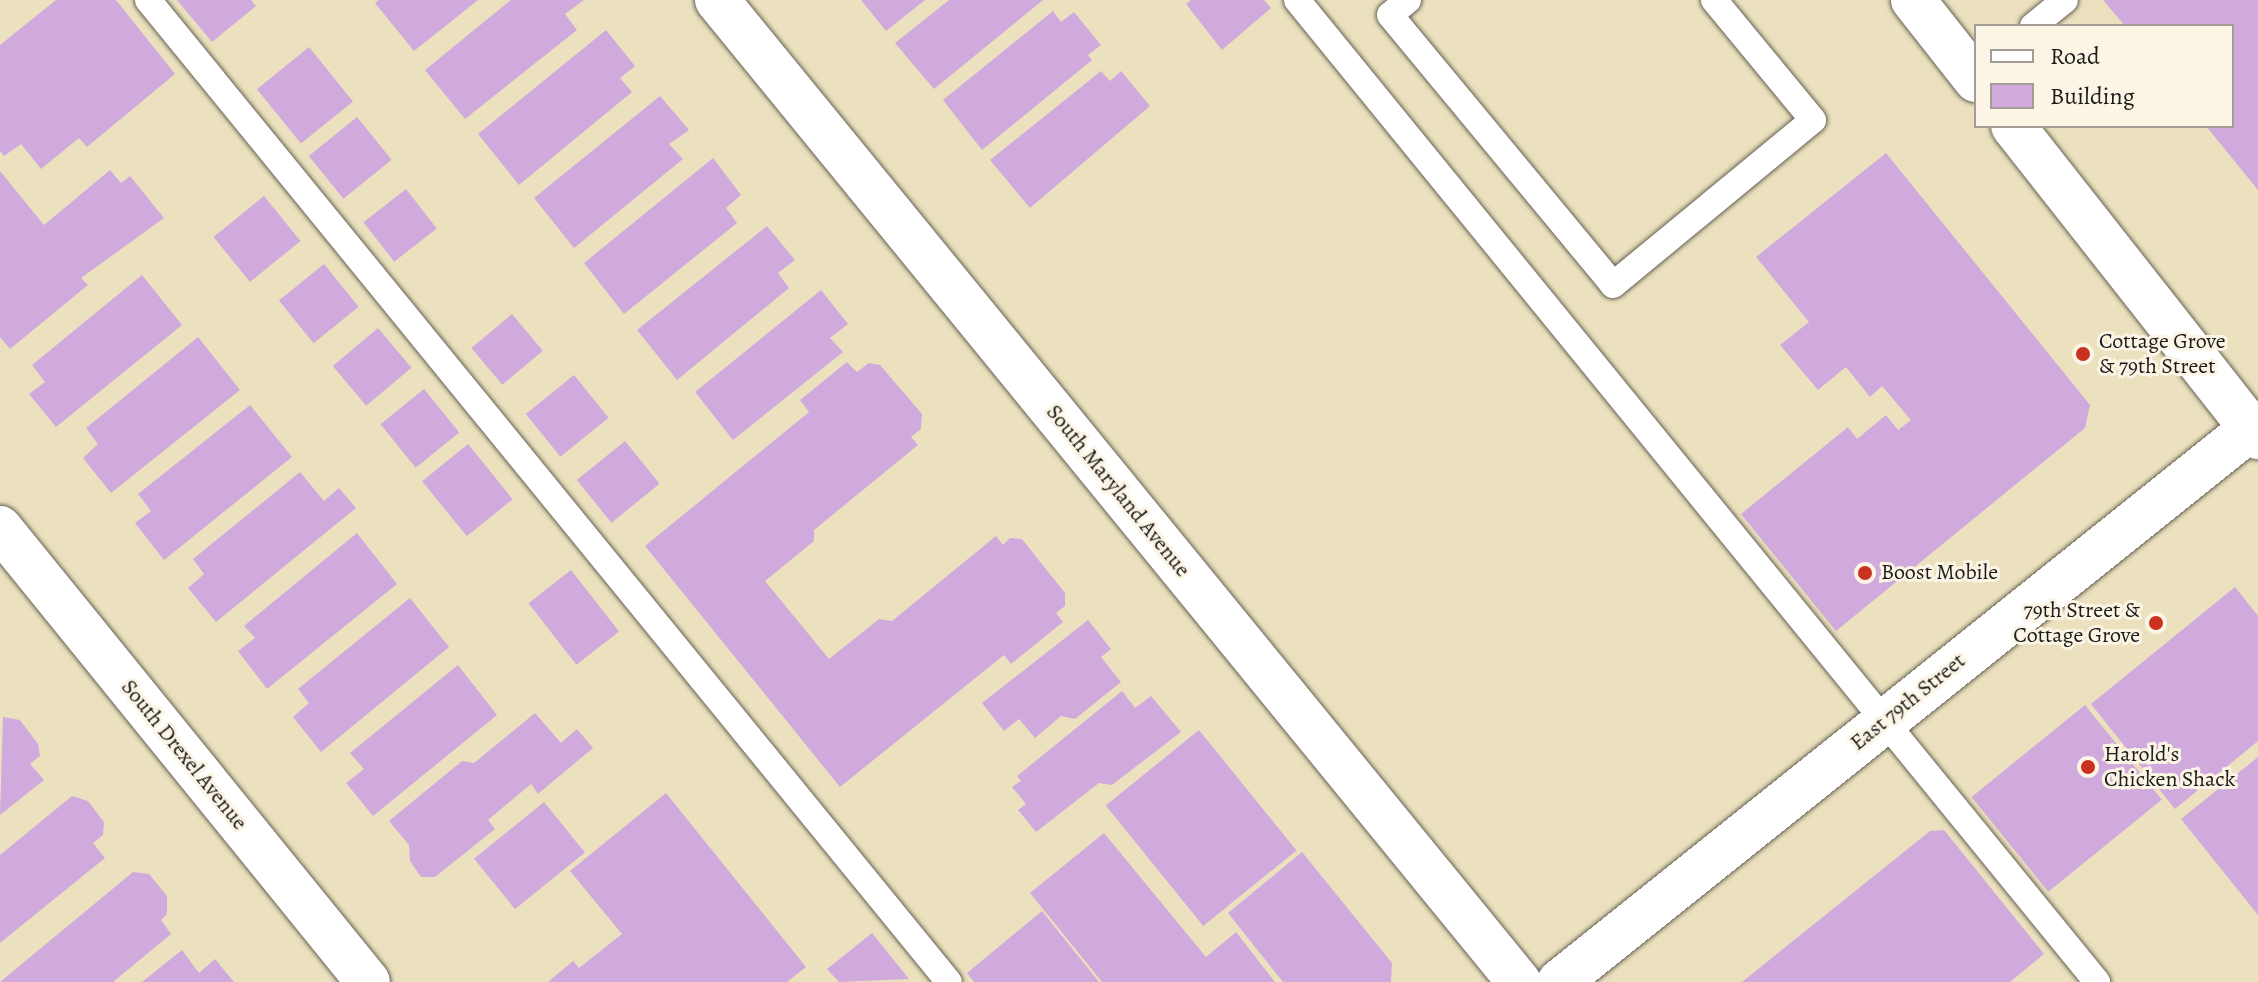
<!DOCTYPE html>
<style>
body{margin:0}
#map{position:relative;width:2258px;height:982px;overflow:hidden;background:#ece1be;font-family:Alegreya,serif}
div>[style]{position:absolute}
.building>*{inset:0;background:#d0aadd;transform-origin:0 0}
.roads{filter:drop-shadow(0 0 2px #656155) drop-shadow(0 0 2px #656155)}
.lane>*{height:26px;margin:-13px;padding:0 13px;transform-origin:13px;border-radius:13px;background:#fff}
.street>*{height:44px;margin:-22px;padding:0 22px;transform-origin:22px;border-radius:22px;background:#fff}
.secondary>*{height:44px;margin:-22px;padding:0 22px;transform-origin:22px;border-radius:22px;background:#fff}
.dots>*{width:22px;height:22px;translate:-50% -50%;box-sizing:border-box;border:4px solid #fcf5e5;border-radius:50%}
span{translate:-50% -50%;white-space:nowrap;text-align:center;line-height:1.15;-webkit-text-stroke:6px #fcf5e5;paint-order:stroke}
.poi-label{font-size:22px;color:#1c1c1c}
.left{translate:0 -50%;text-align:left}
.right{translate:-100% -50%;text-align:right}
.street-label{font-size:22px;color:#1c1c1c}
.legend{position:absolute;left:1974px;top:24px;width:260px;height:104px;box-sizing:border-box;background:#fcf5e5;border:2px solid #a29e95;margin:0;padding:10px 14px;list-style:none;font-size:24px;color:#1c1c1c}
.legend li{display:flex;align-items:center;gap:16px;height:40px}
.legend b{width:40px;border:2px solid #a29e95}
</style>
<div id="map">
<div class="building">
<i style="clip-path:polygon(56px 0,116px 0,175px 74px,87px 147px,79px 138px,41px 169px,21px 144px,4px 156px,0 151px,0 45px)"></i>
<i style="clip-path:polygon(177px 0,251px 0,256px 6px,212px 42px)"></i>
<i style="clip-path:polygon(379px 0,478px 0,414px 51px,375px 3px)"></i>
<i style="clip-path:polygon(511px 0,584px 0,565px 14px,577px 30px,465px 119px,425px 70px)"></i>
<i style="clip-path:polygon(861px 0,925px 0,886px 31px)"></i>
<i style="clip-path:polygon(949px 0,1043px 0,934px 89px,895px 43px)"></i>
<i style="clip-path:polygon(1191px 0,1264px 0,1271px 8px,1222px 50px,1186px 4px)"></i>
<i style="clip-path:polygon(2103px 0,2258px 0,2258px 190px,2206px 126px,2232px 126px,2232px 26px,2125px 26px)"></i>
<i style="clip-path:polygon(1053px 11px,1061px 22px,1074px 12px,1101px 45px,1088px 55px,1092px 60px,982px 150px,943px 100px)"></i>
<i style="clip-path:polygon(606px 30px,635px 66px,620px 78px,632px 92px,519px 185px,478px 134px)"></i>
<i style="left:309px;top:47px;width:70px;height:67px;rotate:51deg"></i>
<i style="clip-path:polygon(1101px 71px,1110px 81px,1121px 71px,1150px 106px,1030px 208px,990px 160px)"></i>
<i style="clip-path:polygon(660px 96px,689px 130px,669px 144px,683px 159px,574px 248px,534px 198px)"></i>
<i style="left:357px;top:117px;width:55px;height:62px;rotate:51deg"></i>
<i style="clip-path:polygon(1886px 153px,2090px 405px,2085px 428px,1836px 631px,1741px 514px,1848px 427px,1857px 439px,1886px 415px,1898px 430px,1911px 420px,1882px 386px,1870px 397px,1846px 367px,1818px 390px,1780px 345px,1809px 322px,1756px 257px)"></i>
<i style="clip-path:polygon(713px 158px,741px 195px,726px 208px,737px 223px,624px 314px,584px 263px)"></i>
<i style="clip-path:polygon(110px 170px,121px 183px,130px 176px,164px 218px,81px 278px,88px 285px,10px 349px,0 337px,0 171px,44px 225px)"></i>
<i style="left:406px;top:189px;width:50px;height:54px;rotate:52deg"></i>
<i style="left:264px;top:196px;width:58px;height:65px;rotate:51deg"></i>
<i style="clip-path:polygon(767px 226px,795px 260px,778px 273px,789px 288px,677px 380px,637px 330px)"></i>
<i style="left:324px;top:264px;width:55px;height:58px;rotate:51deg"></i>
<i style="clip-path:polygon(142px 275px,182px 325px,56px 427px,29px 394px,45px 382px,32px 365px)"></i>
<i style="clip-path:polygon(821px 290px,848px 324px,830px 338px,843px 352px,733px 440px,695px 392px)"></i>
<i style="left:512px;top:314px;width:48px;height:53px;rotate:50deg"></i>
<i style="left:378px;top:328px;width:52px;height:59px;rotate:50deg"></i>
<i style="clip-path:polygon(198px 337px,240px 390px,111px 493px,83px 458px,98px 444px,86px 428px)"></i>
<i style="clip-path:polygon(847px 362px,857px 372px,869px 363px,880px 365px,922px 414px,921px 429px,911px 437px,918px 445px,814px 530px,814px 541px,765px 581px,829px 659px,879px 619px,892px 621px,996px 536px,1003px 545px,1010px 538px,1022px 539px,1065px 593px,1065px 606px,1056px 613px,1063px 622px,1011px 664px,1004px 655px,840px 787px,645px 546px,809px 412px,800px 400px)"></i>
<i style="left:574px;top:375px;width:55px;height:62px;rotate:51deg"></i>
<i style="left:424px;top:389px;width:56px;height:56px;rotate:51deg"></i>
<i style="clip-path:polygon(250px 405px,292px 457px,164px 560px,135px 523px,151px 511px,138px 494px)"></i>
<i style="left:625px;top:441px;width:55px;height:62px;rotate:51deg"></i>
<i style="left:468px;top:444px;width:71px;height:59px;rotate:51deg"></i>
<i style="clip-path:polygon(300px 472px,324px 501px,339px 488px,356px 508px,216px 622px,188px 588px,204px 574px,193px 559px)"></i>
<i style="clip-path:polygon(357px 533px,397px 584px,267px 689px,238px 651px,255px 638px,244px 626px)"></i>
<i style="left:571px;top:570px;width:78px;height:54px;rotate:52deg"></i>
<i style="clip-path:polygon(2235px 587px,2258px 616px,2258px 741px,2175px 809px,2091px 704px)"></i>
<i style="clip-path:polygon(410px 598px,449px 647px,321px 752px,293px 717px,309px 703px,298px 689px)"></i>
<i style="clip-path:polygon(1088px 620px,1111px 649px,1101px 657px,1121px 682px,1075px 719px,1061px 716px,1035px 738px,1019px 719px,1004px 731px,982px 703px)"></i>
<i style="clip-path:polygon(458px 665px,497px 715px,373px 816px,346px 783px,364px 769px,350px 753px)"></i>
<i style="clip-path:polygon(1122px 691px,1135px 708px,1151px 696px,1181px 732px,1112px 785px,1099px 783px,1036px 832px,1018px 810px,1026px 804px,1012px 787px,1021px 781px,1017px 776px)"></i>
<i style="left:2085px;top:705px;width:122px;height:146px;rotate:51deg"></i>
<i style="clip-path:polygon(535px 713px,561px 743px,577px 729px,593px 748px,538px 794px,531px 784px,488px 820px,495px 829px,435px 877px,421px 877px,410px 861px,409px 845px,389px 821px,462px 761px,474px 763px)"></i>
<i style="clip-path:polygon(3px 717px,20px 720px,38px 744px,40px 756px,30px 764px,44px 780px,0 815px)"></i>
<i style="left:1199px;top:730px;width:155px;height:120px;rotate:51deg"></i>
<i style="clip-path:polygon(2258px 757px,2258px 915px,2181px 819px)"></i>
<i style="clip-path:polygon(666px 793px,806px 967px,787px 982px,548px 982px,573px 961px,579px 968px,622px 934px,570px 871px)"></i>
<i style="clip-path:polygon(72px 796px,88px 801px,104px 822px,103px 835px,93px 843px,105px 858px,0 943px,0 855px)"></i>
<i style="left:544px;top:802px;width:65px;height:90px;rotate:51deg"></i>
<i style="clip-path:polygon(1944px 830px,2044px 954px,2010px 982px,1742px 982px,1930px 831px)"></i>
<i style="clip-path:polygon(1104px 833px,1206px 957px,1236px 932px,1275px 982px,1102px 982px,1030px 893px)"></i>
<i style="clip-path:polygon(1302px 852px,1392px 963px,1391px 982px,1283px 982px,1228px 913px)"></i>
<i style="clip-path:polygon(133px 872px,149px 874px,167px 896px,167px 914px,161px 920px,171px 934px,113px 982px,0 982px)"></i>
<i style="clip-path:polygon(1042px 911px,1099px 982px,974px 982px,967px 973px)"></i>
<i style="clip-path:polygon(872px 933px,909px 979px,839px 982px,827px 969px)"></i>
<i style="clip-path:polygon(182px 950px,199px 973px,215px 959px,234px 982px,142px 982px)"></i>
</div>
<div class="roads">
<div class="lane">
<i style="left:148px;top:0;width:1267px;rotate:50.8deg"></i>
<i style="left:1297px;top:0;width:1267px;rotate:50.83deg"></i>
<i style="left:1408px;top:0;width:23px;rotate:140deg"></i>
<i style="left:1390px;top:15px;width:350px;rotate:50.4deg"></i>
<i style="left:1613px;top:285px;width:259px;rotate:-39.5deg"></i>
<i style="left:1813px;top:120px;width:156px;rotate:-129.5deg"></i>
<i style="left:2033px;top:26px;width:41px;rotate:-39.1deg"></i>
</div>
<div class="street">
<i style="left:717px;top:0;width:1268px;rotate:50.76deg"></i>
<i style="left:0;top:528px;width:584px;rotate:50.97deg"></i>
</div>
<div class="secondary">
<i style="left:1913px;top:0;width:102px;rotate:51.8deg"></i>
<i style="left:2013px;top:126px;width:396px;rotate:51.8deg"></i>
<i style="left:1559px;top:982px;width:895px;rotate:-38.65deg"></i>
</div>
</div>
<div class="dots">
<i style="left:2083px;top:354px;background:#c8321e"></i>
<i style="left:1865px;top:573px;background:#c8321e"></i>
<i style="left:2156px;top:623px;background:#c8321e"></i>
<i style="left:2088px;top:767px;background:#c8321e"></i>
</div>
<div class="poi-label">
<span class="left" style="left:2099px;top:354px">Cottage Grove<br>&amp; 79th Street</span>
<span class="left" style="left:1881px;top:573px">Boost Mobile</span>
<span class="right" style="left:2140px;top:623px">79th Street &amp;<br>Cottage Grove</span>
<span class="left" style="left:2104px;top:767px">Harold's<br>Chicken Shack</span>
</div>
<div class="street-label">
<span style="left:1118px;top:491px;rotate:51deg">South Maryland Avenue</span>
<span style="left:1908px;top:702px;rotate:-39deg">East 79th Street</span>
<span style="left:184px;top:755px;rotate:51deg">South Drexel Avenue</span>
</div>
<ul class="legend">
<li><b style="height:10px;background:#fff"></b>Road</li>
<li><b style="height:22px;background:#d0aadd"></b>Building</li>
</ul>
</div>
